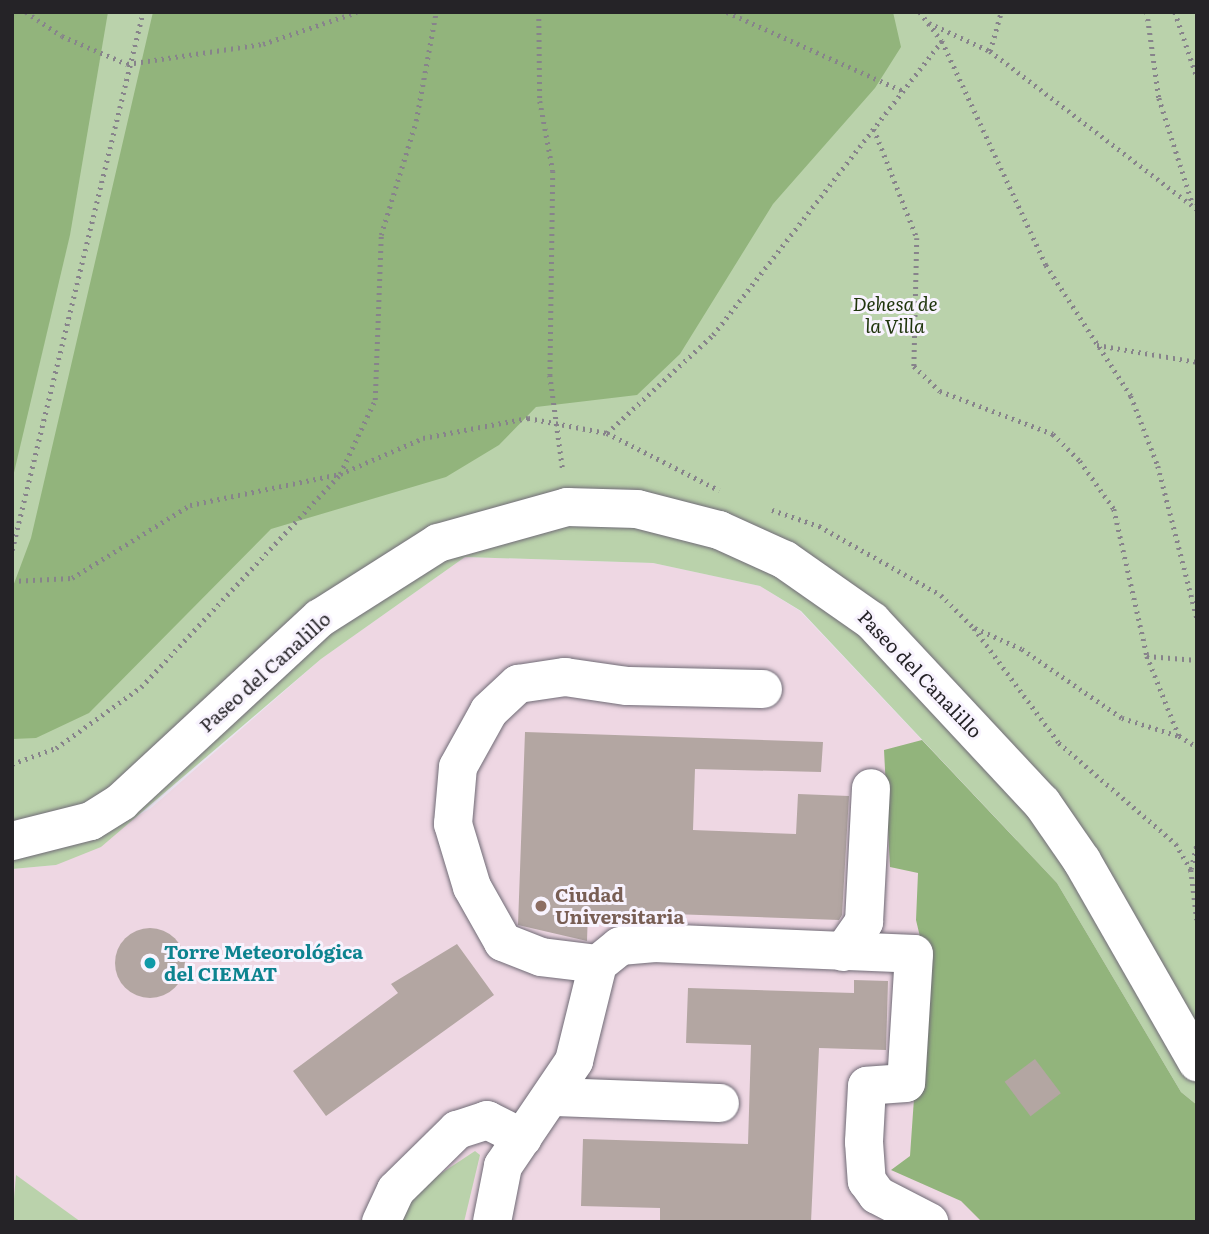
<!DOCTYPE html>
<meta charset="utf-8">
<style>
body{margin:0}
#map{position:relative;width:1209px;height:1234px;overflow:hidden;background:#ebe5f1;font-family:Literata,serif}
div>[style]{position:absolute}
.education>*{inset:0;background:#eed7e3}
.green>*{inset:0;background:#bad2ab}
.forest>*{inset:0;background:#92b47c}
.building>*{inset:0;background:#b3a6a2;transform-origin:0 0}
.round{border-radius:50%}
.path>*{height:4.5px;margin-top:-2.25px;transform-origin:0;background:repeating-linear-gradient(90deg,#87838b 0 2px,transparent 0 7px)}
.roads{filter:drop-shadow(0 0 2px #706b76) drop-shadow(0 0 2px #706b76)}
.minor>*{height:38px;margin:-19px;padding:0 19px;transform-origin:19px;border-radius:19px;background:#fff}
.dots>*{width:19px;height:19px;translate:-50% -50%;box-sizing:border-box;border:4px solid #f8f3fe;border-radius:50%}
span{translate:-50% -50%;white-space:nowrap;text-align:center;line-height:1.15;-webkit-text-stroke:6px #f8f3fe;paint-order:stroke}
.park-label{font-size:19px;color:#20360d;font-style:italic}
.street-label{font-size:19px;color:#252327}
.education-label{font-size:19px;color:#785e54;font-weight:700}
.left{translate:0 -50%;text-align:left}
.culture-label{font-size:19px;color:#0d838f;font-weight:700}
.frame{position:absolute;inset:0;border:14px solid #252327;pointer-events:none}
</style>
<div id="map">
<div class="education">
<i style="clip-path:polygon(465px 557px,653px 563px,760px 586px,800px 611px,1057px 883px,1181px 1092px,1197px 1105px,1197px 1222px,12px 1222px,12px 869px,56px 865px,151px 808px,321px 659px)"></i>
</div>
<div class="green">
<i style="clip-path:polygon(12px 12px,1197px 12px,1197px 1105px,1181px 1092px,1057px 883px,801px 611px,760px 586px,653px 563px,465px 557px,321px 659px,101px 847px,56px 865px,12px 869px)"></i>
<i style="clip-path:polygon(475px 1151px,480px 1155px,464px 1222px,394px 1222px,428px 1182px)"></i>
<i style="clip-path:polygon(16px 1175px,81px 1222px,12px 1222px)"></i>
</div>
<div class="forest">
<i style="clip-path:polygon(12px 12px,108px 12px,70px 235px,12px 481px)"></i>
<i style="clip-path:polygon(153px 12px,893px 12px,901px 47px,875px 88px,773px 204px,680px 354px,637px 395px,536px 407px,499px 445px,446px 477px,271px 529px,89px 713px,36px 738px,12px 739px,12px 589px,31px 538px)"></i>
<i style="clip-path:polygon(922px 740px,1057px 883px,1181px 1092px,1197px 1105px,1197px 1222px,982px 1222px,961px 1201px,891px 1170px,910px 1156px,924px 954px,916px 920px,918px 873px,890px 867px,884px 750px)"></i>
</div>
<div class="building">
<i style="clip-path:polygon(525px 732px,823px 742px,821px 772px,695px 769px,693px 830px,796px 834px,798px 794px,849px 796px,842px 915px,839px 920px,588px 911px,587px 941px,518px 925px)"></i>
<i class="round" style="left:115px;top:928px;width:70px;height:70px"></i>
<i style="clip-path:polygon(457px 944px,494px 995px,326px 1116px,293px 1071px,398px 993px,391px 984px)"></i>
<i style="clip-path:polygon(854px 980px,888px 981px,886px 1050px,819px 1048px,811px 1222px,660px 1222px,660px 1208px,581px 1206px,583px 1139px,748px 1144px,751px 1045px,686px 1043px,688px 988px,854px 993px)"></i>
<i style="left:1035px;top:1059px;width:43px;height:38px;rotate:53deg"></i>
</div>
<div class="path">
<i style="left:26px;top:12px;width:43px;rotate:33.7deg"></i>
<i style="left:62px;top:36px;width:71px;rotate:23.3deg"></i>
<i style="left:127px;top:64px;width:137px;rotate:-8.4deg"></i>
<i style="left:263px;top:44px;width:99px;rotate:-18.8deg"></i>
<i style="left:539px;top:12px;width:89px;rotate:89.4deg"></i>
<i style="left:540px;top:101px;width:71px;rotate:79.5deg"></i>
<i style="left:553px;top:171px;width:204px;rotate:90.8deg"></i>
<i style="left:550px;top:375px;width:97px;rotate:82.3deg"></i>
<i style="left:727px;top:12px;width:193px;rotate:24.2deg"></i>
<i style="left:920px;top:12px;width:36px;rotate:53deg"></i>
<i style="left:942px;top:41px;width:247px;rotate:65.1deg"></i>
<i style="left:1046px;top:265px;width:156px;rotate:57deg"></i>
<i style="left:1131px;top:396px;width:75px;rotate:68.9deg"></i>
<i style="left:1158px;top:466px;width:157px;rotate:75.6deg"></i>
<i style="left:1147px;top:12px;width:87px;rotate:82.1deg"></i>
<i style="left:1159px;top:98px;width:112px;rotate:72.4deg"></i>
<i style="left:1175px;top:12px;width:69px;rotate:71.3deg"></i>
<i style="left:929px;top:23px;width:67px;rotate:24.7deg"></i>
<i style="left:990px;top:51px;width:41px;rotate:-74.2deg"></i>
<i style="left:990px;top:51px;width:260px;rotate:37.4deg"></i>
<i style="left:874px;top:129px;width:117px;rotate:68.5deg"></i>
<i style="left:917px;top:238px;width:128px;rotate:91.3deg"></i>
<i style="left:914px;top:366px;width:36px;rotate:44deg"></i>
<i style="left:940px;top:391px;width:121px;rotate:20.8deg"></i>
<i style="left:1053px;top:434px;width:38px;rotate:45deg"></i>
<i style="left:1080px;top:461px;width:59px;rotate:54.7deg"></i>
<i style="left:1114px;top:509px;width:151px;rotate:77.3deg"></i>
<i style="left:1147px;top:656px;width:50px;rotate:4.6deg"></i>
<i style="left:1097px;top:345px;width:101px;rotate:9.6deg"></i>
<i style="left:607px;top:433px;width:126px;rotate:27deg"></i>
<i style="left:772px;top:510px;width:50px;rotate:18.8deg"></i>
<i style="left:819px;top:526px;width:140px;rotate:29.5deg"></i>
<i style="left:941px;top:595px;width:47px;rotate:45deg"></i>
<i style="left:974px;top:628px;width:143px;rotate:53.5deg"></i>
<i style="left:1059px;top:743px;width:155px;rotate:40.8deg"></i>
<i style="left:1176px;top:844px;width:30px;rotate:60deg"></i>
<i style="left:1191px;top:870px;width:50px;rotate:83.2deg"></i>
<i style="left:12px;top:550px;width:554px;rotate:-76.32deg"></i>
<i style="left:12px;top:581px;width:60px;rotate:-2.9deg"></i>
<i style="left:72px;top:578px;width:139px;rotate:-31.7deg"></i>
<i style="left:190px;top:505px;width:153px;rotate:-11.7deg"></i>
<i style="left:340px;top:474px;width:90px;rotate:-23.4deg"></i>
<i style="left:423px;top:438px;width:107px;rotate:-10.8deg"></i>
<i style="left:528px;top:418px;width:80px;rotate:10.8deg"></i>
<i style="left:607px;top:433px;width:144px;rotate:-42.8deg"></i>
<i style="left:713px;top:335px;width:373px;rotate:-52.1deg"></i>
<i style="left:975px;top:628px;width:51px;rotate:24.1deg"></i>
<i style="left:1022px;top:649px;width:121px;rotate:34.6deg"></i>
<i style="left:1122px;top:718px;width:60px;rotate:17.5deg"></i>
<i style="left:1147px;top:656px;width:86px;rotate:68.2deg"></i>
<i style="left:1179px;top:736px;width:21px;rotate:31deg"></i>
<i style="left:12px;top:764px;width:47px;rotate:-20deg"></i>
<i style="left:56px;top:748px;width:105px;rotate:-35.7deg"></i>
<i style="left:141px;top:687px;width:291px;rotate:-46.9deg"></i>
<i style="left:340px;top:474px;width:82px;rotate:-64.7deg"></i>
<i style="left:375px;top:400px;width:165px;rotate:-87.9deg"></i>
<i style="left:381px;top:235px;width:119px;rotate:-72.9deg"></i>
<i style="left:416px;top:121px;width:111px;rotate:-79.6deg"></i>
<i style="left:1191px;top:869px;width:27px;rotate:-77deg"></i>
</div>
<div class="roads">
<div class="minor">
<i style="left:12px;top:841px;width:81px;rotate:-14.2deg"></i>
<i style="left:91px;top:821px;width:36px;rotate:-32deg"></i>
<i style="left:121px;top:802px;width:271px;rotate:-42.8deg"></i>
<i style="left:320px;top:618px;width:140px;rotate:-32.4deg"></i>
<i style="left:438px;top:543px;width:134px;rotate:-15.6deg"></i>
<i style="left:567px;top:507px;width:70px;rotate:1.6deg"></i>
<i style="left:637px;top:509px;width:85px;rotate:14.4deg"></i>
<i style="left:719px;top:530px;width:72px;rotate:24.4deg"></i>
<i style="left:785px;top:560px;width:106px;rotate:35deg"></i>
<i style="left:872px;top:621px;width:249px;rotate:47deg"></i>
<i style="left:1042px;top:803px;width:70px;rotate:55.4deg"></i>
<i style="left:1082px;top:861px;width:232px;rotate:60.2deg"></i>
<i style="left:843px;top:952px;width:37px;rotate:-55deg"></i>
<i style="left:864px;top:922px;width:134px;rotate:-87deg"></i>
<i style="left:598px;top:964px;width:57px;rotate:-173deg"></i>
<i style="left:541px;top:957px;width:41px;rotate:-158.5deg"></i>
<i style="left:503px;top:942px;width:63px;rotate:-119.4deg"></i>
<i style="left:472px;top:887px;width:66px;rotate:-106.8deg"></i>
<i style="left:453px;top:824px;width:57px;rotate:-85deg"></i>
<i style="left:458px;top:767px;width:64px;rotate:-61deg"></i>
<i style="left:489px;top:711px;width:40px;rotate:-43deg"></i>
<i style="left:518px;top:684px;width:48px;rotate:-8.5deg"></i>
<i style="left:565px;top:677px;width:63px;rotate:8.3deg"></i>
<i style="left:627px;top:686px;width:136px;rotate:1.3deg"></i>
<i style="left:554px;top:1097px;width:166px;rotate:2.1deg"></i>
<i style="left:381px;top:1222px;width:35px;rotate:-65deg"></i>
<i style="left:396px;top:1190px;width:86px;rotate:-44.5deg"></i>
<i style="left:457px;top:1130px;width:32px;rotate:-18deg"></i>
<i style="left:487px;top:1120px;width:40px;rotate:26.6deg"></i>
<i style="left:492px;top:1222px;width:57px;rotate:-78.9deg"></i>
<i style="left:503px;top:1166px;width:127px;rotate:-55.9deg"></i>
<i style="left:574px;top:1061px;width:100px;rotate:-76.1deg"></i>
<i style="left:598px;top:964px;width:28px;rotate:-39deg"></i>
<i style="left:620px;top:946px;width:35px;rotate:-5deg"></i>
<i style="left:655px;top:943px;width:259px;rotate:2.4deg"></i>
<i style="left:914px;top:954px;width:129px;rotate:93.5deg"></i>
<i style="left:906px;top:1083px;width:39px;rotate:176deg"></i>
<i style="left:867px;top:1086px;width:56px;rotate:93.1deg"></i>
<i style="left:864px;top:1142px;width:39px;rotate:86deg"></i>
<i style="left:867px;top:1181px;width:17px;rotate:54deg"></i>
<i style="left:877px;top:1195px;width:59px;rotate:27.4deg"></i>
</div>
</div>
<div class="dots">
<i style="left:541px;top:906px;background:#8d6e63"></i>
<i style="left:150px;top:963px;background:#0f9aa8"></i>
</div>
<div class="park-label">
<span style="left:895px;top:315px">Dehesa de<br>la Villa</span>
</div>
<div class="street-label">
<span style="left:265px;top:672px;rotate:-42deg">Paseo del Canalillo</span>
<span style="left:920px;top:674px;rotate:46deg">Paseo del Canalillo</span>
</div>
<div class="education-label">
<span class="left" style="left:555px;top:906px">Ciudad<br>Universitaria</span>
</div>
<div class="culture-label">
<span class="left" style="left:164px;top:963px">Torre Meteorológica<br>del CIEMAT</span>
</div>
<div class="frame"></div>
</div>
